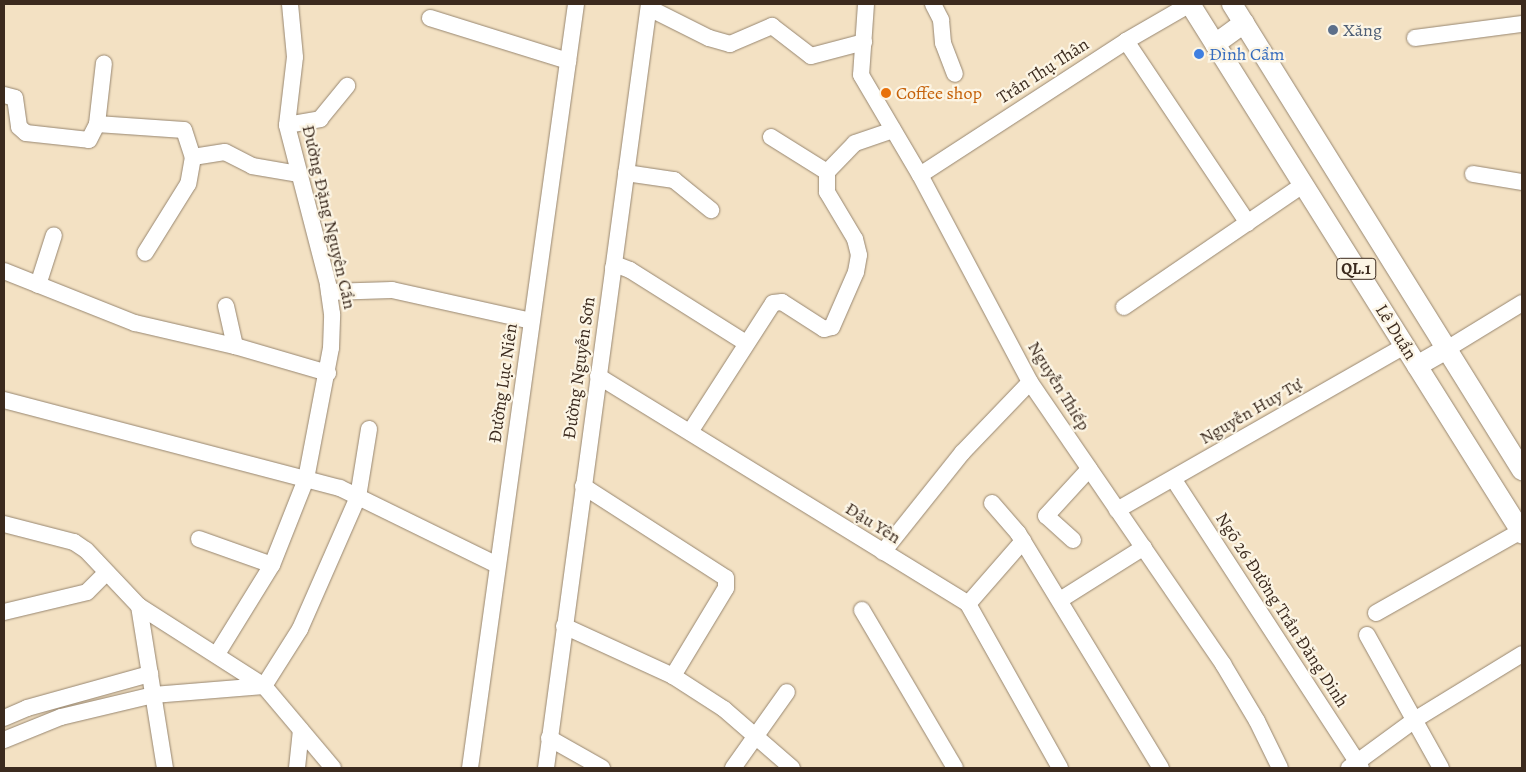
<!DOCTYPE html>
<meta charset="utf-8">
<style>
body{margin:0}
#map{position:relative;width:1526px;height:772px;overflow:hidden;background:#f3e1c3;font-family:Alegreya,serif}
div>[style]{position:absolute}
.roads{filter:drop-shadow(0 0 1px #978670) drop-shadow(0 0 1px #978670)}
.minor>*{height:16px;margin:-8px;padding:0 8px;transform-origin:8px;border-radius:8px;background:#fff}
.major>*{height:20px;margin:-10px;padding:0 10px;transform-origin:10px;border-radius:10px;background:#fff}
.dots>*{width:14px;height:14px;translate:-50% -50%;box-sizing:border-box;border:2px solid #fcf5e5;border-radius:50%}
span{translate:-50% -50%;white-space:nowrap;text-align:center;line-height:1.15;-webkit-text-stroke:4.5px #fcf5e5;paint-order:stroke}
.shield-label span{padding:1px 4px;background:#fcf5e5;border:1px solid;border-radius:4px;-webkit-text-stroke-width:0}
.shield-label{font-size:16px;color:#3b2a1e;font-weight:700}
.service-label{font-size:18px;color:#4e5e75}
.left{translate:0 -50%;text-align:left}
.shop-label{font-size:18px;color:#366cbe}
.street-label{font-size:18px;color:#3b2a1e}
.food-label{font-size:18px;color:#c56008}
.frame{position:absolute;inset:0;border:5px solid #3b2a1e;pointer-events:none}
</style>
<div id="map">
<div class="roads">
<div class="minor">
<i style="left:866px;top:4px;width:71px;rotate:94deg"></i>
<i style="left:861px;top:75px;width:116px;rotate:59.5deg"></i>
<i style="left:920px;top:175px;width:234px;rotate:62deg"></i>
<i style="left:1030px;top:382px;width:342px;rotate:55.6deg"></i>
<i style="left:1223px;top:664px;width:66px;rotate:59.2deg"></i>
<i style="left:1257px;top:721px;width:52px;rotate:63.9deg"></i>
<i style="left:933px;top:4px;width:18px;rotate:63deg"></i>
<i style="left:941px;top:20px;width:23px;rotate:85deg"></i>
<i style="left:943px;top:43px;width:33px;rotate:69deg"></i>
<i style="left:649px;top:8px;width:67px;rotate:26.6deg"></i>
<i style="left:709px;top:38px;width:22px;rotate:16deg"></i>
<i style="left:730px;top:44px;width:46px;rotate:-23.2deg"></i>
<i style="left:772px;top:26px;width:49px;rotate:37.6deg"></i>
<i style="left:811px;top:56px;width:55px;rotate:-14.8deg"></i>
<i style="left:430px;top:18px;width:145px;rotate:17.3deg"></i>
<i style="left:1415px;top:38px;width:108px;rotate:-7.5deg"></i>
<i style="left:1126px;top:41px;width:219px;rotate:56.2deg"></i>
<i style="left:4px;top:95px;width:11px;rotate:15deg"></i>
<i style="left:15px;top:98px;width:29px;rotate:82deg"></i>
<i style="left:19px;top:127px;width:9px;rotate:41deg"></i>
<i style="left:26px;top:133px;width:63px;rotate:6.3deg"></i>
<i style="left:89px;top:140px;width:18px;rotate:-63deg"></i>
<i style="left:97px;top:124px;width:87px;rotate:3.9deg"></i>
<i style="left:184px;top:130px;width:28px;rotate:72deg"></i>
<i style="left:193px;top:157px;width:27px;rotate:100deg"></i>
<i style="left:188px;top:184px;width:81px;rotate:121.9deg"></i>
<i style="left:97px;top:124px;width:61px;rotate:-83.5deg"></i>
<i style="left:287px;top:125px;width:34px;rotate:-10deg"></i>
<i style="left:320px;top:119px;width:43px;rotate:-50.7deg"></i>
<i style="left:771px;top:137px;width:66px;rotate:32deg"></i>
<i style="left:193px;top:157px;width:32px;rotate:-9deg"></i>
<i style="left:225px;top:152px;width:30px;rotate:27deg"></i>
<i style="left:252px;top:166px;width:48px;rotate:9.7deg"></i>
<i style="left:626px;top:173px;width:49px;rotate:8.3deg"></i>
<i style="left:674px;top:180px;width:48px;rotate:39deg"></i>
<i style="left:1473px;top:174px;width:50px;rotate:9.3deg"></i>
<i style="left:920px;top:175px;width:246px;rotate:-33deg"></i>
<i style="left:1126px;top:41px;width:74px;rotate:-30deg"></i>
<i style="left:613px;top:268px;width:5px;rotate:-37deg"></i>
<i style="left:617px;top:265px;width:14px;rotate:21deg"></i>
<i style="left:630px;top:270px;width:137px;rotate:32.2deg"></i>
<i style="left:4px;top:271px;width:141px;rotate:21.7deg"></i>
<i style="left:135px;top:323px;width:103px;rotate:13deg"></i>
<i style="left:235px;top:346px;width:97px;rotate:16.2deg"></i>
<i style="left:38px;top:285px;width:52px;rotate:-72.3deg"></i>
<i style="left:329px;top:292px;width:63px;rotate:-1.8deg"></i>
<i style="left:392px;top:290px;width:143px;rotate:12.5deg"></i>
<i style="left:226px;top:306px;width:41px;rotate:77.3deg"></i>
<i style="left:1124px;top:307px;width:217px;rotate:-34.3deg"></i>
<i style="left:1447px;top:349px;width:88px;rotate:-31.5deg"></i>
<i style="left:598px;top:376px;width:435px;rotate:31.6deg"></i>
<i style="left:968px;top:604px;width:188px;rotate:60.7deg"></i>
<i style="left:4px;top:400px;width:347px;rotate:14.7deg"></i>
<i style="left:340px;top:488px;width:175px;rotate:26.1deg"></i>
<i style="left:690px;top:432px;width:153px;rotate:-57.2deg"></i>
<i style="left:773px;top:303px;width:9px;rotate:-6deg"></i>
<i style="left:782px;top:302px;width:50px;rotate:32.7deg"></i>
<i style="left:824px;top:329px;width:8px;rotate:-14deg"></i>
<i style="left:832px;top:327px;width:60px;rotate:-66.4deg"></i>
<i style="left:856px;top:272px;width:17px;rotate:-80deg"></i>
<i style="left:859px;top:255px;width:16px;rotate:-104deg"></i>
<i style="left:855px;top:239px;width:55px;rotate:-120.8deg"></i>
<i style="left:827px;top:192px;width:20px;rotate:-90deg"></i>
<i style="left:827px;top:172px;width:40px;rotate:-46deg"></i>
<i style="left:855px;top:143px;width:40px;rotate:-18.9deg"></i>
<i style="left:1174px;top:480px;width:343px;rotate:57deg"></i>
<i style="left:583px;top:486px;width:170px;rotate:32.8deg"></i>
<i style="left:726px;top:578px;width:10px;rotate:90deg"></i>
<i style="left:726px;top:588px;width:103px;rotate:121.1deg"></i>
<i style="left:992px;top:503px;width:40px;rotate:49deg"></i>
<i style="left:1018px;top:533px;width:275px;rotate:58.7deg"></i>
<i style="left:1117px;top:510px;width:331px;rotate:-29.7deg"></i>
<i style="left:4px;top:524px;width:72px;rotate:14.4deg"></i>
<i style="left:74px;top:542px;width:14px;rotate:34deg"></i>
<i style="left:86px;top:550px;width:77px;rotate:46.6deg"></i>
<i style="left:139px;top:606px;width:148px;rotate:32.6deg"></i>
<i style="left:264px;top:686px;width:107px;rotate:49.9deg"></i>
<i style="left:199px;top:539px;width:77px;rotate:19.6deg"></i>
<i style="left:1073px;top:540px;width:36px;rotate:-138deg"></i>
<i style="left:1046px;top:516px;width:64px;rotate:-47.5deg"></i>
<i style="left:883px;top:552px;width:127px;rotate:-51.4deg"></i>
<i style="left:962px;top:453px;width:98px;rotate:-46.2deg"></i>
<i style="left:1060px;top:600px;width:99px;rotate:-32.2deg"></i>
<i style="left:968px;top:604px;width:84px;rotate:-48.9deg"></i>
<i style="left:139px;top:606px;width:164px;rotate:80.9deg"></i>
<i style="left:862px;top:610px;width:183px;rotate:59.5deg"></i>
<i style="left:4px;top:612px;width:85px;rotate:-13.5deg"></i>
<i style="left:87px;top:592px;width:27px;rotate:-45deg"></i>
<i style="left:1376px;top:613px;width:167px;rotate:-29.5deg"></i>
<i style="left:564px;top:626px;width:120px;rotate:24.6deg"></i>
<i style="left:673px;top:676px;width:61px;rotate:32.9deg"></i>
<i style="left:724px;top:709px;width:90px;rotate:40.9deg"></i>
<i style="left:1367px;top:635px;width:152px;rotate:60.9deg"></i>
<i style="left:217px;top:654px;width:105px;rotate:-58.3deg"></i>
<i style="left:272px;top:565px;width:92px;rotate:-68.4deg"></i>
<i style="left:306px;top:479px;width:133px;rotate:-79.2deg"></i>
<i style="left:331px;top:348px;width:34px;rotate:-88deg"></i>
<i style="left:332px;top:314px;width:30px;rotate:-98deg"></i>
<i style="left:328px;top:284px;width:164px;rotate:-104.5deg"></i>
<i style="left:287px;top:125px;width:68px;rotate:-83.3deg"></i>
<i style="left:295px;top:57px;width:53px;rotate:-95.4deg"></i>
<i style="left:4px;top:718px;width:25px;rotate:-23deg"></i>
<i style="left:27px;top:708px;width:128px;rotate:-15.5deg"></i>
<i style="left:549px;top:738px;width:61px;rotate:29.5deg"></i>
<i style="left:4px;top:740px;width:61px;rotate:-22deg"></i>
<i style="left:61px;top:717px;width:95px;rotate:-13.4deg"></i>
<i style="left:153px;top:695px;width:111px;rotate:-4.6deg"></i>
<i style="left:264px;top:686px;width:67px;rotate:-57.7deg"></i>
<i style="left:300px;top:629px;width:144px;rotate:-66.3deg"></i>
<i style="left:358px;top:497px;width:69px;rotate:-80.8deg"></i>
<i style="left:297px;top:768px;width:38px;rotate:-84deg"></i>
<i style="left:470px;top:768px;width:771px;rotate:-82.1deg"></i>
<i style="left:546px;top:768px;width:771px;rotate:-82.32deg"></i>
<i style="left:733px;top:768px;width:93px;rotate:-54.6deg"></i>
<i style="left:1349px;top:768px;width:83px;rotate:-36.2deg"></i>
<i style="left:1416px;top:719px;width:124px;rotate:-31.5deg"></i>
</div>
<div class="major">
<i style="left:1190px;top:4px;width:625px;rotate:57.89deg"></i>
<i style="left:1232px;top:4px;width:549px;rotate:58.11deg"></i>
<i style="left:1215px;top:44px;width:36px;rotate:-36deg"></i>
<i style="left:1417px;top:366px;width:34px;rotate:-30deg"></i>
</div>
</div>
<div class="dots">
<i style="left:1333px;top:30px;background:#5c6f8a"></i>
<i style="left:1199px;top:54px;background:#3f7fe0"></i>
<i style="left:886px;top:93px;background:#e8710a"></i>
</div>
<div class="shield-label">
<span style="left:1356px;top:269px">QL.1</span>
</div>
<div class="service-label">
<span class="left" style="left:1343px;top:30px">Xăng</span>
</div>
<div class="shop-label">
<span class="left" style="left:1209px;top:54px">Đình Cẩm</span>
</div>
<div class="street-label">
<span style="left:1043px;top:71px;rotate:-33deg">Trần Thụ Thân</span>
<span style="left:329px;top:217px;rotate:77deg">Đường Đặng Nguyên Cẩn</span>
<span style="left:1396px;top:332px;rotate:58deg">Lê Duẩn</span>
<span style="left:579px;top:368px;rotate:-82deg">Đường Nguyễn Sơn</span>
<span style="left:503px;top:383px;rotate:-82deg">Đường Lục Niên</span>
<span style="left:1059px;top:386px;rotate:58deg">Nguyễn Thiếp</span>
<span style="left:1251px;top:411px;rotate:-30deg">Nguyễn Huy Tự</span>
<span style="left:873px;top:523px;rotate:32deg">Đậu Yên</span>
<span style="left:1282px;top:610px;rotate:57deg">Ngõ 26 Đường Trần Đăng Dinh</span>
</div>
<div class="food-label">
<span class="left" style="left:896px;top:93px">Coffee shop</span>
</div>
<div class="frame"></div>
</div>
